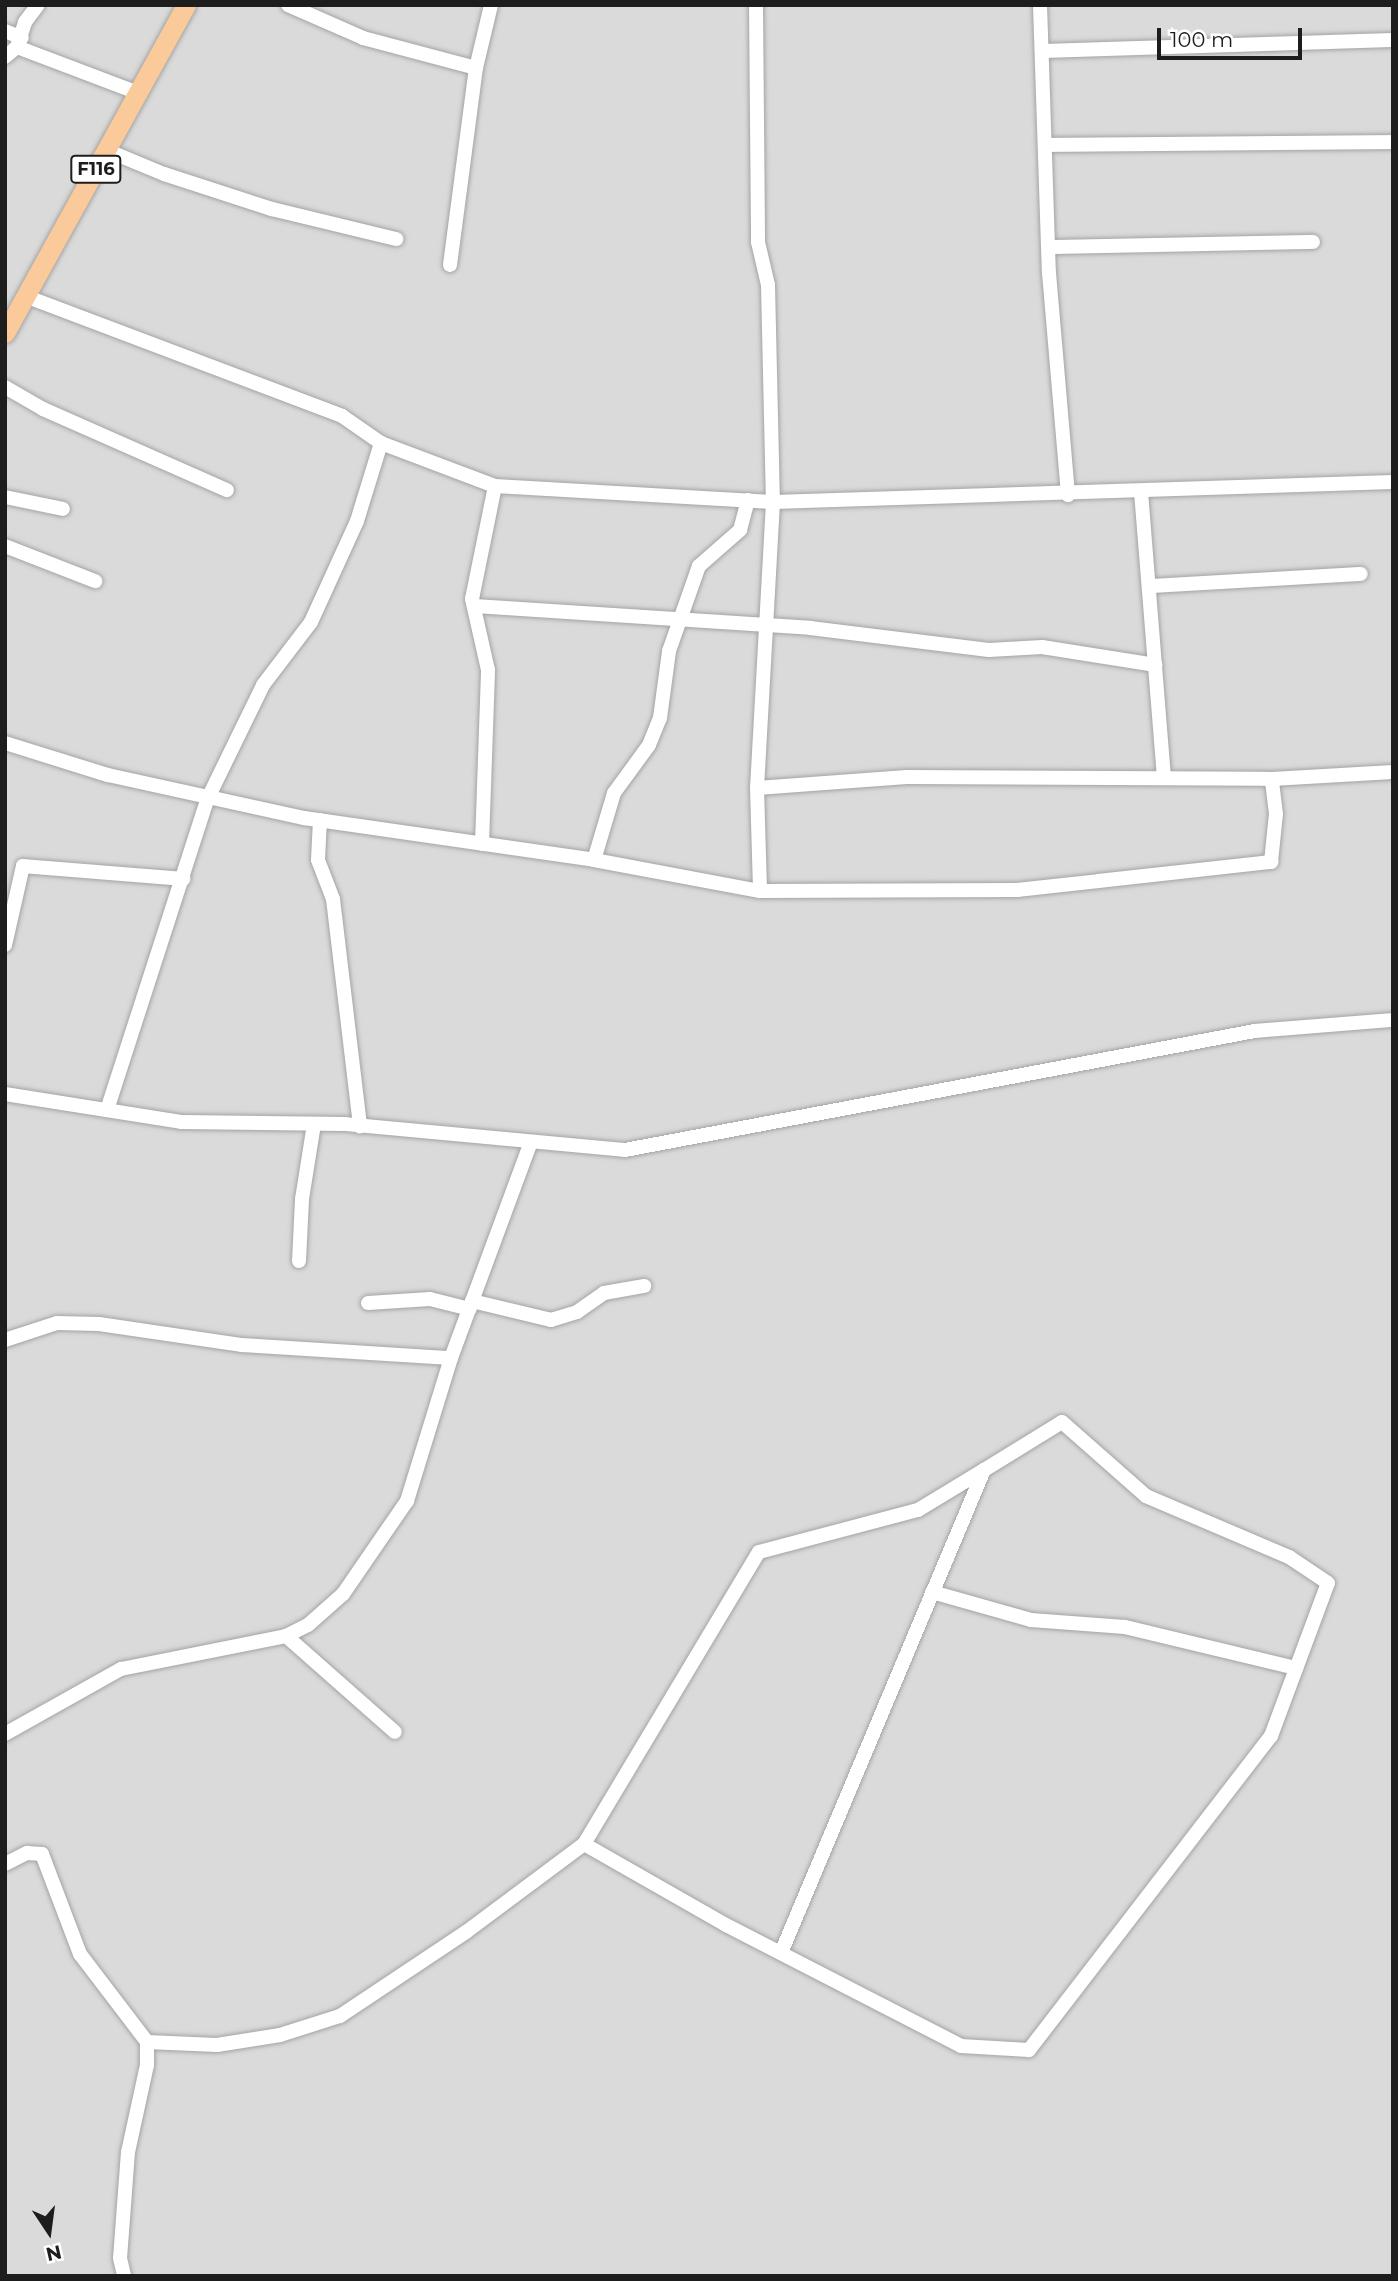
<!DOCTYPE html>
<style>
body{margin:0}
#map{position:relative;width:1398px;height:2281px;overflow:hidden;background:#eeeae3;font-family:Montserrat,sans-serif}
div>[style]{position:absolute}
.residential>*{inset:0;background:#dbdada;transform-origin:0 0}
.roads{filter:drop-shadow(0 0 2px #a4a4a4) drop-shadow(0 0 2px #a4a4a4)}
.minor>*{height:14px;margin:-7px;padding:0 7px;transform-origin:7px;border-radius:7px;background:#fff}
.major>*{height:19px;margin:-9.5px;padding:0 9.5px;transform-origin:9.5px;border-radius:9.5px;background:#fbca9b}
span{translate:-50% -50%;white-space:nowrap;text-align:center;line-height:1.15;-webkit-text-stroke:7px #fff;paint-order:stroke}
.shield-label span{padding:2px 5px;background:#fff;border:2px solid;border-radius:5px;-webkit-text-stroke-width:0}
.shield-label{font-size:18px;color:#1d1d1d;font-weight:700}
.frame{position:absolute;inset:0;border:7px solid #1d1d1d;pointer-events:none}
.north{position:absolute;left:14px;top:2197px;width:70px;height:70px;-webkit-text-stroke:5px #fff;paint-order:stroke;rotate:167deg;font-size:19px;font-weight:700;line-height:28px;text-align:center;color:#1d1d1d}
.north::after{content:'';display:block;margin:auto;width:24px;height:32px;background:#1d1d1d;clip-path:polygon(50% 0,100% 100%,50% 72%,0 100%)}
.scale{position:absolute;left:1157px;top:28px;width:145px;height:32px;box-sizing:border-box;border:4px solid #1d1d1d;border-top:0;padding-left:9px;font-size:21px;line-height:24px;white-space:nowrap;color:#1d1d1d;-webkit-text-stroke:5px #fff;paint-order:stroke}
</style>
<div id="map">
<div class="residential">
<i style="left:5px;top:5px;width:1388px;height:2271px"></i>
</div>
<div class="roads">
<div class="minor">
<i style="left:288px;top:5px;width:82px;rotate:23.7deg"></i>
<i style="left:363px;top:38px;width:117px;rotate:14.9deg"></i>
<i style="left:756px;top:5px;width:237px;rotate:89.5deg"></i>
<i style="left:758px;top:242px;width:44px;rotate:76.9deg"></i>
<i style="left:768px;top:285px;width:217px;rotate:88.7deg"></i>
<i style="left:773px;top:502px;width:286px;rotate:93.2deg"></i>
<i style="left:757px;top:788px;width:103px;rotate:88.3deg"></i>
<i style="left:1040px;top:5px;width:268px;rotate:88.1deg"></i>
<i style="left:1049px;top:273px;width:223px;rotate:85.1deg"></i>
<i style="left:5px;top:31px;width:18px;rotate:22deg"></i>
<i style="left:17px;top:47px;width:129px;rotate:20.8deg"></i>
<i style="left:1042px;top:51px;width:351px;rotate:-1.8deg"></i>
<i style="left:5px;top:57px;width:16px;rotate:-40deg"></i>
<i style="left:17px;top:47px;width:26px;rotate:-72deg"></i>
<i style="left:25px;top:22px;width:21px;rotate:-53deg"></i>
<i style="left:1045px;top:145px;width:348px;rotate:-0.5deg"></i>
<i style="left:106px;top:150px;width:63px;rotate:22.5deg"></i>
<i style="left:164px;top:174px;width:114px;rotate:18deg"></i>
<i style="left:272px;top:209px;width:128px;rotate:13.6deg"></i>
<i style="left:1048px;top:247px;width:265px;rotate:-1.1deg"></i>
<i style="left:450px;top:265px;width:199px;rotate:-82.5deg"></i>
<i style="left:476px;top:68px;width:65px;rotate:-76.6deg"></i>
<i style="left:25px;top:296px;width:339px;rotate:20.7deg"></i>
<i style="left:342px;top:416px;width:47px;rotate:34.7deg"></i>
<i style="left:381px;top:443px;width:122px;rotate:20.7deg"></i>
<i style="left:495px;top:486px;width:278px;rotate:3.3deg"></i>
<i style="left:773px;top:502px;width:620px;rotate:-1.85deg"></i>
<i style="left:5px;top:387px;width:44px;rotate:30.1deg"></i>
<i style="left:43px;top:409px;width:201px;rotate:23.8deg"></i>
<i style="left:1141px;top:492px;width:287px;rotate:85.4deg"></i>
<i style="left:5px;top:497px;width:59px;rotate:11.7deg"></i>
<i style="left:5px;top:546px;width:97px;rotate:21.3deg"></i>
<i style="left:1150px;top:586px;width:211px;rotate:-3.3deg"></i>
<i style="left:474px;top:606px;width:337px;rotate:3.7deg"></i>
<i style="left:810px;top:628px;width:180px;rotate:7deg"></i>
<i style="left:989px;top:650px;width:53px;rotate:-3.2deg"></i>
<i style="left:1042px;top:647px;width:115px;rotate:9deg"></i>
<i style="left:5px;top:743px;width:108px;rotate:17.3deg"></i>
<i style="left:108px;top:775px;width:201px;rotate:12.4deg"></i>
<i style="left:304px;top:818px;width:293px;rotate:8.2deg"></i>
<i style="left:594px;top:860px;width:169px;rotate:10.6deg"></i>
<i style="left:760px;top:891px;width:257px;rotate:-0.2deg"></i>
<i style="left:1017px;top:890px;width:256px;rotate:-6.3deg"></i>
<i style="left:1271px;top:862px;width:48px;rotate:-84.1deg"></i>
<i style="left:1276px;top:814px;width:35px;rotate:-97deg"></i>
<i style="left:1272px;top:779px;width:121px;rotate:-3.3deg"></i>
<i style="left:757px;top:788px;width:150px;rotate:-4.2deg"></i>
<i style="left:907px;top:777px;width:365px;rotate:0.3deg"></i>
<i style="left:320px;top:820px;width:40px;rotate:92.9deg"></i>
<i style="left:318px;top:860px;width:42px;rotate:69deg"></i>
<i style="left:333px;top:899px;width:229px;rotate:83.2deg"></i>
<i style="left:482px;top:844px;width:174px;rotate:-88deg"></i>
<i style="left:488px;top:670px;width:73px;rotate:-102.7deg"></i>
<i style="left:472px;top:599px;width:115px;rotate:-78.5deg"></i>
<i style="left:594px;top:860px;width:70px;rotate:-73.4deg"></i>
<i style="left:614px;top:793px;width:59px;rotate:-53.9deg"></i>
<i style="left:649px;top:745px;width:29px;rotate:-68deg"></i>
<i style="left:660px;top:718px;width:68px;rotate:-82.3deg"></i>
<i style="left:669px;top:651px;width:90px;rotate:-70.6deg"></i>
<i style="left:699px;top:566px;width:55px;rotate:-41.3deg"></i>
<i style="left:740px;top:530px;width:31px;rotate:-75deg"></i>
<i style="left:5px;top:945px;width:81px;rotate:-77.2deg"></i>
<i style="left:23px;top:866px;width:161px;rotate:4.6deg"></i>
<i style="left:5px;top:1094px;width:178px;rotate:9deg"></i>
<i style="left:181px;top:1122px;width:164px;rotate:0.7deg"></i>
<i style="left:345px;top:1124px;width:281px;rotate:5.3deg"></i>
<i style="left:625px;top:1150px;width:641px;rotate:-10.7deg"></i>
<i style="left:1255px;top:1031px;width:138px;rotate:-4.6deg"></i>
<i style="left:107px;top:1110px;width:328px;rotate:-72.1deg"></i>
<i style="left:208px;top:798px;width:126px;rotate:-64deg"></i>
<i style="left:263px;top:685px;width:79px;rotate:-52.7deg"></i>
<i style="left:311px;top:622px;width:111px;rotate:-65.5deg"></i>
<i style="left:357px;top:521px;width:82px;rotate:-72.9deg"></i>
<i style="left:299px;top:1261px;width:62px;rotate:-87.2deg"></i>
<i style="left:302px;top:1199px;width:76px;rotate:-80.9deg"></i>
<i style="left:472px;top:1301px;width:81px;rotate:13.5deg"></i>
<i style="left:551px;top:1320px;width:27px;rotate:-17deg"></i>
<i style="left:577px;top:1312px;width:33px;rotate:-35deg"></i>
<i style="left:604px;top:1293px;width:41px;rotate:-9.9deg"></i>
<i style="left:368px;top:1303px;width:62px;rotate:-3.7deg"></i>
<i style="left:430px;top:1299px;width:41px;rotate:14deg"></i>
<i style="left:5px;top:1340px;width:55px;rotate:-18.1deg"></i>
<i style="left:57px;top:1323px;width:42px;rotate:1.4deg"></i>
<i style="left:99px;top:1324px;width:145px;rotate:8.4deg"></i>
<i style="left:242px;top:1345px;width:209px;rotate:3.6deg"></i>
<i style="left:932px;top:1592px;width:103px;rotate:15.8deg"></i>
<i style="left:1031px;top:1620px;width:94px;rotate:4.3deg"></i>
<i style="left:1125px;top:1627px;width:176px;rotate:13.5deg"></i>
<i style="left:286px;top:1636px;width:145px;rotate:41.4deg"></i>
<i style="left:5px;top:1734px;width:133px;rotate:-29.3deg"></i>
<i style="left:121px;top:1669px;width:168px;rotate:-11.3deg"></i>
<i style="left:286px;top:1636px;width:25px;rotate:-27deg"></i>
<i style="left:308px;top:1625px;width:47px;rotate:-41.5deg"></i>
<i style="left:343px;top:1594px;width:113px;rotate:-55.5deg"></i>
<i style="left:407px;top:1501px;width:150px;rotate:-72.9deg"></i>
<i style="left:451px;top:1358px;width:228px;rotate:-69.7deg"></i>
<i style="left:584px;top:1844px;width:340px;rotate:-59.1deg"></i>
<i style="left:759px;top:1552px;width:164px;rotate:-14.8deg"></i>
<i style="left:918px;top:1510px;width:77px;rotate:-31.2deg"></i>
<i style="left:5px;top:1864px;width:25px;rotate:-27deg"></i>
<i style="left:27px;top:1853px;width:15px;rotate:4deg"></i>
<i style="left:42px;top:1854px;width:107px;rotate:69.2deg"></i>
<i style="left:80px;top:1954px;width:111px;rotate:52.7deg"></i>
<i style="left:147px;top:2042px;width:23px;rotate:90deg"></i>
<i style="left:147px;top:2065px;width:89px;rotate:102.3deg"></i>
<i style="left:128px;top:2152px;width:106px;rotate:94.3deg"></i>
<i style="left:120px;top:2258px;width:18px;rotate:77deg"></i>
<i style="left:147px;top:2042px;width:70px;rotate:2.5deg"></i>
<i style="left:217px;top:2045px;width:64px;rotate:-9deg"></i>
<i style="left:280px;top:2035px;width:63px;rotate:-17.6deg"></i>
<i style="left:340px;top:2016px;width:151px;rotate:-33.7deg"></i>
<i style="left:466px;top:1932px;width:147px;rotate:-36.7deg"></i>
<i style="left:584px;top:1844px;width:163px;rotate:29.7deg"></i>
<i style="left:726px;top:1925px;width:264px;rotate:27.2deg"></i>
<i style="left:961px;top:2046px;width:68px;rotate:3.4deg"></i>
<i style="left:1029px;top:2050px;width:396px;rotate:-52.4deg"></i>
<i style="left:1271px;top:1736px;width:163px;rotate:-69.6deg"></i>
<i style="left:1328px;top:1583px;width:47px;rotate:-146.3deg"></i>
<i style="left:1289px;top:1557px;width:155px;rotate:-156.9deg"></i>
<i style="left:1146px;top:1496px;width:112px;rotate:-138.6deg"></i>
<i style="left:1062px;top:1422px;width:92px;rotate:148.4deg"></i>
<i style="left:984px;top:1470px;width:524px;rotate:112.8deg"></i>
</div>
<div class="major">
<i style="left:5px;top:333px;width:375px;rotate:-61.1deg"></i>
</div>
</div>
<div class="shield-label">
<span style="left:96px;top:169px">F116</span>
</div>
<div class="frame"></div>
<div class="north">N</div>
<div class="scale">100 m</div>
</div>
